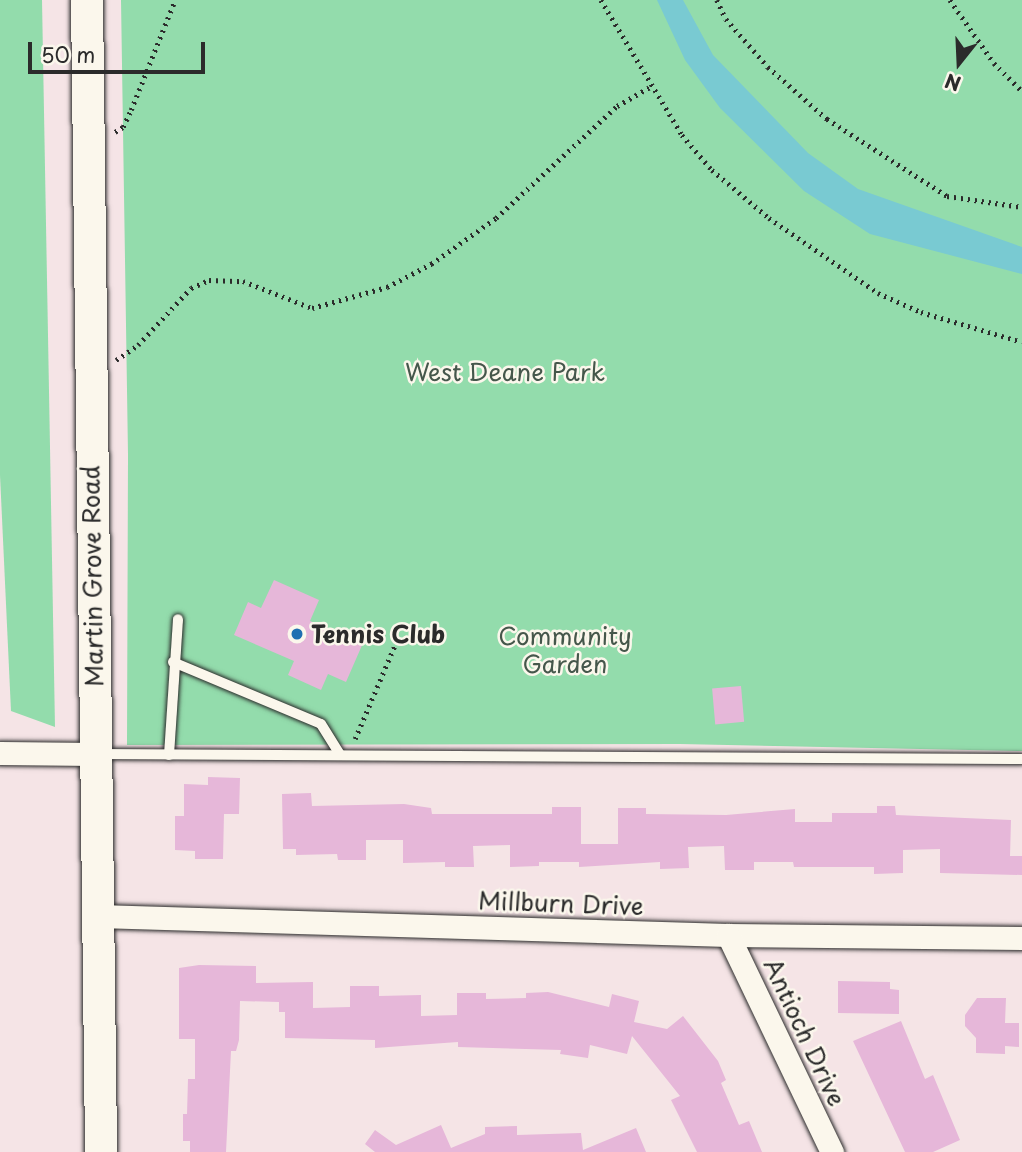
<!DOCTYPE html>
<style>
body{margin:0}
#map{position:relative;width:1022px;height:1152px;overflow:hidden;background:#f5e4e6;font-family:"Playpen Sans",sans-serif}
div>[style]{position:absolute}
.green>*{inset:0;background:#93dcac}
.water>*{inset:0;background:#79cad2}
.building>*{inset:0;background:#e6b7d9;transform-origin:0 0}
.path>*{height:4.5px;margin-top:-2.25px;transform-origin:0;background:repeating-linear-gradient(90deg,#2b2b2b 0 2px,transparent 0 7px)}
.roads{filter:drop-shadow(0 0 2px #2b2b2b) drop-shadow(0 0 2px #2b2b2b)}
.service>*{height:10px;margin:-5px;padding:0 5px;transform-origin:5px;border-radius:5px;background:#fbf7ec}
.minor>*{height:23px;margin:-11.5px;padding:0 11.5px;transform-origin:11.5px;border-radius:11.5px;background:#fbf7ec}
.secondary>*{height:32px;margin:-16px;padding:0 16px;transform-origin:16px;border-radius:16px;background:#fbf7ec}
.dots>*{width:19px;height:19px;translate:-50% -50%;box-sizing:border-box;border:4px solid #fbf7ec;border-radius:50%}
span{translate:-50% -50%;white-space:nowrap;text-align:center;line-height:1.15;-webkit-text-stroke:5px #fbf7ec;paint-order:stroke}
.park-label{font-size:24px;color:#45574b}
.street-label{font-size:24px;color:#2b2b2b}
.poi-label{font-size:24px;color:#2b2b2b;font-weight:700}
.left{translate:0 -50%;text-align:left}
.north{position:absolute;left:924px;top:28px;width:70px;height:70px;-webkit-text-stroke:5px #fbf7ec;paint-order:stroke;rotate:198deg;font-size:19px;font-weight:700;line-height:28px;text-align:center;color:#2b2b2b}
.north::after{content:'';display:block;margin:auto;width:24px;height:32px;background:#2b2b2b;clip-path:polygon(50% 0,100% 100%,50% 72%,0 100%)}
.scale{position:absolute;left:28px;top:42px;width:177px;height:32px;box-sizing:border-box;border:4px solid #2b2b2b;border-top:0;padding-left:9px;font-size:21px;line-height:24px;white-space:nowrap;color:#2b2b2b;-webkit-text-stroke:5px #fbf7ec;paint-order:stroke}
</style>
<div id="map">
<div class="green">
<i style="clip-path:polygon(0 0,42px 0,55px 727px,11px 711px,0 475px)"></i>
<i style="clip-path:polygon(121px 0,1022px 0,1022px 751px,680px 744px,127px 745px,128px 455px)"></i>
</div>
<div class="water">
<i style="clip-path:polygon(657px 0,683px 0,713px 55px,808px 153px,858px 189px,1022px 247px,1022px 274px,870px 234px,804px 191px,720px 108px,685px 60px)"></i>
</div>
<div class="building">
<i style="clip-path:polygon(274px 580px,319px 600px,310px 621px,363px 643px,346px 682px,328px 674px,321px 690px,288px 675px,294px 661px,234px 635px,248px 602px,261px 608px)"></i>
<i style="left:741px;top:686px;width:36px;height:29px;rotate:85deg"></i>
<i style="clip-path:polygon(208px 777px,240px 778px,239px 814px,224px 814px,223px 859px,195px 859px,195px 851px,175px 850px,175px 816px,184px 816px,184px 784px,208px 785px)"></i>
<i style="clip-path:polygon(311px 793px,312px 806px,404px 804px,431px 808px,432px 814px,552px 814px,552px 807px,581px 807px,581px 844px,618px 844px,618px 808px,646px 808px,646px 814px,726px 815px,795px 809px,795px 822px,832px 822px,832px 813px,877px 813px,877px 806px,895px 806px,896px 815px,1011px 820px,1010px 856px,1022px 856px,1022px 875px,940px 873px,940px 849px,903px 850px,903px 873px,874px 874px,874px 867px,794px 867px,793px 862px,754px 862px,754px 870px,725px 870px,724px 846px,688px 847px,689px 868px,660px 869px,660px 862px,579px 867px,579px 862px,539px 862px,539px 866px,510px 867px,510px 845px,473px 846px,474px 867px,445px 867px,445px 862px,403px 863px,403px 840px,366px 840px,366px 860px,338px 860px,337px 854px,296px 855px,296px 849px,283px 849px,282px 794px)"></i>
<i style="clip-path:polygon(199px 965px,256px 966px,256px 983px,313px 982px,313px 1008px,350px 1007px,350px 986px,379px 986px,379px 996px,421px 995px,421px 1016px,457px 1015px,457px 993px,486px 993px,486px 999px,526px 998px,526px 993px,548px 992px,609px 1007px,612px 994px,639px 1001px,634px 1022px,667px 1029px,683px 1016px,718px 1061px,726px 1080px,721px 1083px,739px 1125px,749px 1121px,762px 1152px,697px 1152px,671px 1100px,680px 1096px,632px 1036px,627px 1054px,590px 1045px,588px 1058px,560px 1054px,561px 1050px,458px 1047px,458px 1042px,375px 1048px,375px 1040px,285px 1038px,285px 1012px,279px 1012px,279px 1002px,240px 1001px,239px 1040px,236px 1051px,231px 1051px,226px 1152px,190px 1152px,190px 1141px,183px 1141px,183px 1114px,187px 1114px,188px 1079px,195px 1079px,195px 1039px,179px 1039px,179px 968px)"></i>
<i style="clip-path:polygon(838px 981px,890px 982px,890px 989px,899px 990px,899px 1014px,838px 1013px)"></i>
<i style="clip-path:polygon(977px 998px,1006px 998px,1005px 1023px,1019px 1023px,1019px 1047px,1005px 1046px,1005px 1054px,976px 1053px,976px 1038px,965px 1026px,965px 1015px)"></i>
<i style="clip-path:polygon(901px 1021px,925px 1079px,933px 1075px,960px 1140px,933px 1152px,905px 1152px,853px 1041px)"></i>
<i style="clip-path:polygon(441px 1125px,451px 1148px,485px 1134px,485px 1127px,517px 1126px,517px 1135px,581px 1133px,583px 1150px,636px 1128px,646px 1152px,375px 1152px,365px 1144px,375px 1130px,396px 1145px)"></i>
</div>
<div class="path">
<i style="left:601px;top:0;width:157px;rotate:59deg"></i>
<i style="left:682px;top:135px;width:46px;rotate:49.4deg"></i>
<i style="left:712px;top:170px;width:75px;rotate:40.1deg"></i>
<i style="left:769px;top:218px;width:132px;rotate:34.5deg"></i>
<i style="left:878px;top:293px;width:47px;rotate:23.8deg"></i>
<i style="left:921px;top:312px;width:105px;rotate:16.5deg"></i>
<i style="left:717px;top:0;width:21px;rotate:65deg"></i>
<i style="left:726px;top:19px;width:64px;rotate:48.8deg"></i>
<i style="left:768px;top:67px;width:79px;rotate:41.4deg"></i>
<i style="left:827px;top:119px;width:143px;rotate:32.7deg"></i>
<i style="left:947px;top:196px;width:76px;rotate:8.3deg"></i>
<i style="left:950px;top:0;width:77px;rotate:55.1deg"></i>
<i style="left:994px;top:63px;width:40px;rotate:45deg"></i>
<i style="left:115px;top:132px;width:9px;rotate:-32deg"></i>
<i style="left:123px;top:127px;width:19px;rotate:-65deg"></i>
<i style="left:131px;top:110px;width:118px;rotate:-68.2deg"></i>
<i style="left:116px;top:360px;width:27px;rotate:-34deg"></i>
<i style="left:138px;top:345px;width:78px;rotate:-47.1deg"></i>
<i style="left:191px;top:288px;width:20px;rotate:-24deg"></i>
<i style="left:209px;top:280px;width:34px;rotate:2deg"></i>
<i style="left:243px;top:281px;width:74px;rotate:21.4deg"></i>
<i style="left:312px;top:308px;width:78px;rotate:-15.6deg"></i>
<i style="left:387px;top:287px;width:50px;rotate:-27.6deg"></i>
<i style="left:431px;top:264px;width:80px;rotate:-35.3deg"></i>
<i style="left:496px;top:218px;width:165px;rotate:-42.8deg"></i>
<i style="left:617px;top:106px;width:39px;rotate:-30deg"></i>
<i style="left:355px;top:739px;width:108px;rotate:-67deg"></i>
</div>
<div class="roads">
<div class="service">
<i style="left:173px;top:662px;width:160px;rotate:22.7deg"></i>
<i style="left:321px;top:724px;width:36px;rotate:58deg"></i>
<i style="left:97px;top:754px;width:925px;rotate:0.31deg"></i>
<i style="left:169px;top:755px;width:136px;rotate:-86.2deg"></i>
</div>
<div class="minor">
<i style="left:0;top:753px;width:94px;rotate:0.6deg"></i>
<i style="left:98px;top:916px;width:630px;rotate:1.73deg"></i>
<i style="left:728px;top:935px;width:294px;rotate:0.6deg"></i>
<i style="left:728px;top:935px;width:241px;rotate:64.4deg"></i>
</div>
<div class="secondary">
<i style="left:87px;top:0;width:1152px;rotate:89.3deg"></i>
</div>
</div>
<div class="dots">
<i style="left:297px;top:634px;background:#1f6fb2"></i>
</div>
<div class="park-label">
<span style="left:505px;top:372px">West Deane Park</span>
<span style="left:565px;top:650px">Community<br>Garden</span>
</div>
<div class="street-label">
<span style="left:92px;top:576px;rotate:-91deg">Martin Grove Road</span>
<span style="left:561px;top:903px;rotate:2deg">Millburn Drive</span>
<span style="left:805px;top:1032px;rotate:65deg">Antioch Drive</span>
</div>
<div class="poi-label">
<span class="left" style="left:311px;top:634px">Tennis Club</span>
</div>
<div class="north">N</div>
<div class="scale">50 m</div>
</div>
